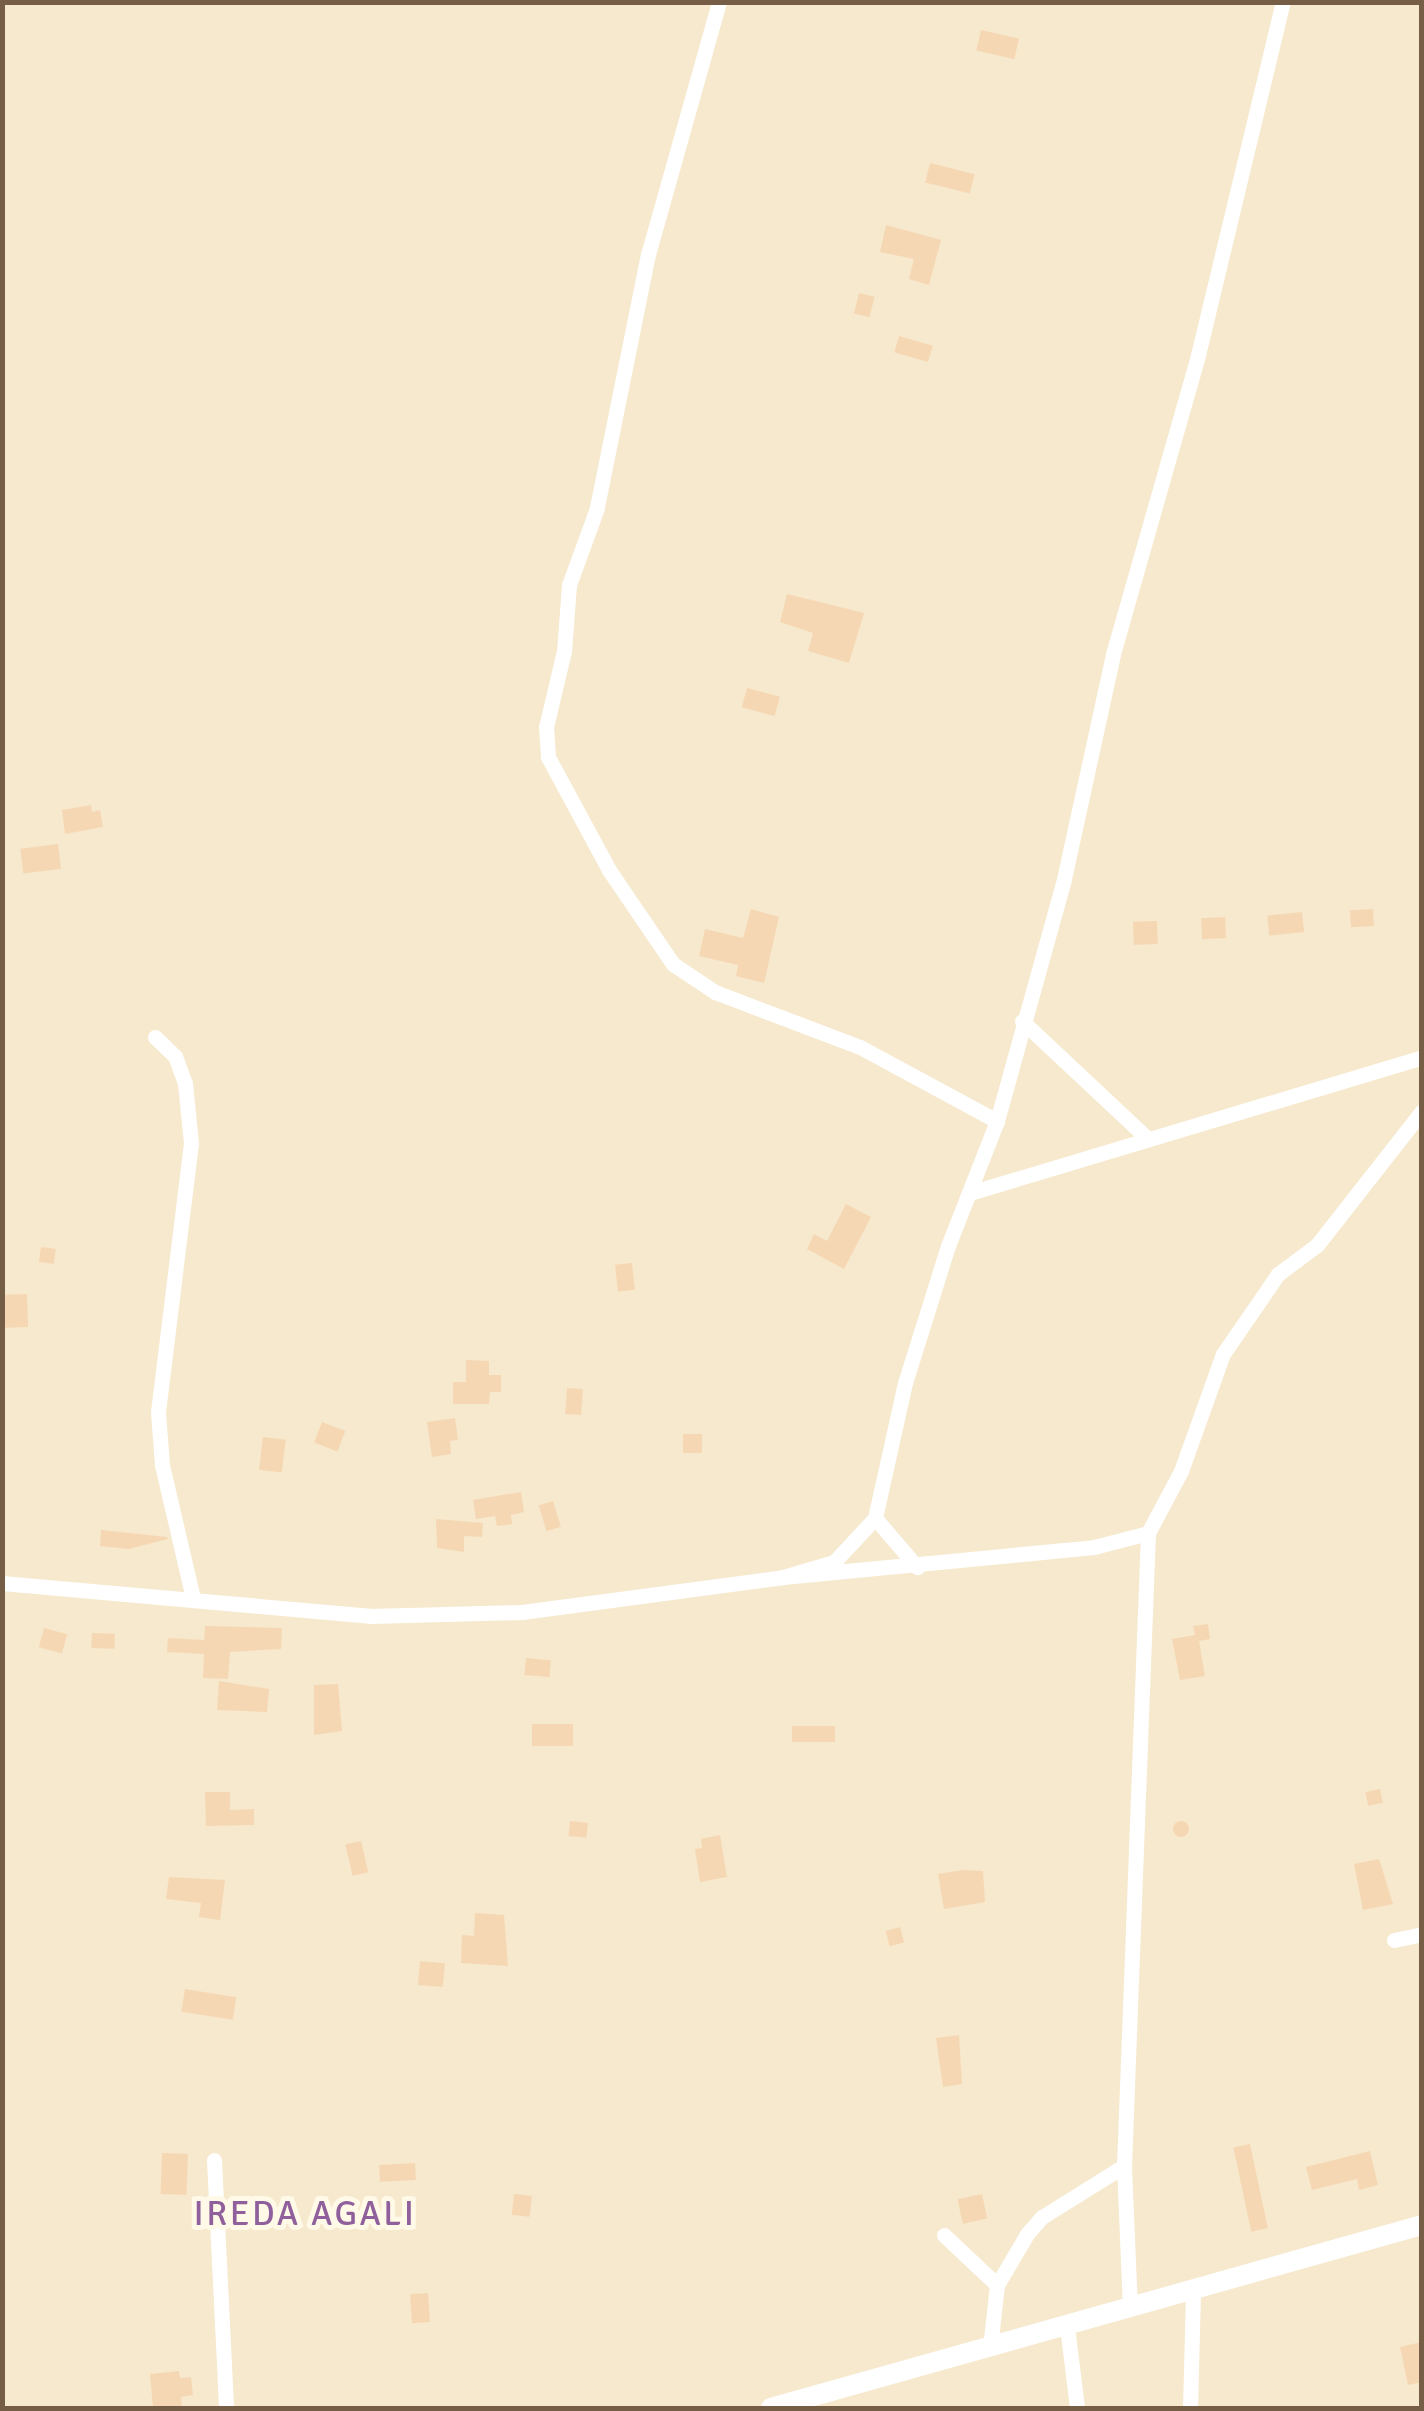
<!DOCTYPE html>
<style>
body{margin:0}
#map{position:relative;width:1424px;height:2411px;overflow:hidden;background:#fef6df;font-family:Signika,sans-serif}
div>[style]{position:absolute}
.residential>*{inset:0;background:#f6e9cd;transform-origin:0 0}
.building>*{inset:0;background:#f6d7b4;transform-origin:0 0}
.round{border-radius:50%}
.minor>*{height:15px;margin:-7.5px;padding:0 7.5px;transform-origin:7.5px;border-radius:7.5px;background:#fff}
.tertiary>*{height:20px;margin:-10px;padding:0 10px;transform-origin:10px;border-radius:10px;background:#fff}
span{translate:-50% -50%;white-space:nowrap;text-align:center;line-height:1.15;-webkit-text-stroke:10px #fff9e7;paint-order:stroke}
.quarter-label{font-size:35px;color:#8f609b;letter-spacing:2.5px}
.frame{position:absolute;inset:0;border:5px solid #765d45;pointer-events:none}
</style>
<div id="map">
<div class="residential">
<i style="left:3px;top:3px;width:1418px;height:2405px"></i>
</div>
<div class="building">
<i style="left:981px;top:30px;width:39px;height:21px;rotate:13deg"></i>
<i style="left:930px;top:163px;width:46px;height:20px;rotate:14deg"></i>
<i style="clip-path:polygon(886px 225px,941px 240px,929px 285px,909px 279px,914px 259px,880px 252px)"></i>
<i style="left:859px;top:293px;width:16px;height:21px;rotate:14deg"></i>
<i style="left:899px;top:336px;width:35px;height:17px;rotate:16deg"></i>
<i style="clip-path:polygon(787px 594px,864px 613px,849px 663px,808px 651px,813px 633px,780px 622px)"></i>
<i style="left:747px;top:688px;width:34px;height:20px;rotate:15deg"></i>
<i style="clip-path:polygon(91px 805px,92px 812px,100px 810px,103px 827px,65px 834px,62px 810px)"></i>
<i style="left:58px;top:844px;width:25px;height:38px;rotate:83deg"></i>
<i style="clip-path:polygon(751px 909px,779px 917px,764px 983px,736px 976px,738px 965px,699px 956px,705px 929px,743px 938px)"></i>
<i style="left:1373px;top:909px;width:17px;height:23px;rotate:87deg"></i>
<i style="left:1302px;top:912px;width:20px;height:35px;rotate:84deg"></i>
<i style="left:1225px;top:917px;width:21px;height:24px;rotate:87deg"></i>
<i style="left:1157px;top:921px;width:23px;height:24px;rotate:88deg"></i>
<i style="clip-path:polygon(846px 1204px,871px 1217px,844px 1269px,807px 1249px,814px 1234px,827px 1241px)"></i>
<i style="left:41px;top:1247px;width:15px;height:15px;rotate:8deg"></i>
<i style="left:632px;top:1263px;width:27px;height:17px;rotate:84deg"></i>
<i style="left:27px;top:1294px;width:33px;height:23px;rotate:88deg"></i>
<i style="clip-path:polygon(466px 1360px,489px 1361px,489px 1375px,501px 1375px,501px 1392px,490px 1392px,489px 1404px,453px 1404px,453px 1382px,466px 1382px)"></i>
<i style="left:567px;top:1388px;width:16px;height:26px;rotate:4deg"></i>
<i style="clip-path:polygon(455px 1418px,458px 1440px,450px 1441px,451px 1454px,432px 1457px,427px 1422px)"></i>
<i style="left:322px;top:1422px;width:25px;height:22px;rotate:21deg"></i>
<i style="left:683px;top:1434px;width:19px;height:19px"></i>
<i style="left:263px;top:1437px;width:23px;height:33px;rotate:7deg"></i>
<i style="clip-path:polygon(521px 1492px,524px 1512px,511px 1515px,512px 1524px,497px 1526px,495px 1516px,476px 1519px,473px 1500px)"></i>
<i style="left:553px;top:1501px;width:27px;height:15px;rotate:73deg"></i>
<i style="clip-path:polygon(436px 1519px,483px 1523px,482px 1537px,464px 1536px,464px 1552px,437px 1548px)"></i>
<i style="clip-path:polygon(101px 1530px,167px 1537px,168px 1539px,129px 1549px,100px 1546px)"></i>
<i style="clip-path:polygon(1208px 1624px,1210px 1639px,1199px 1641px,1205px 1676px,1180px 1680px,1172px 1639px,1195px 1635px,1193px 1626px)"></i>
<i style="clip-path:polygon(205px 1626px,282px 1628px,281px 1649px,230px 1652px,228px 1679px,203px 1678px,204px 1654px,167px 1652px,168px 1638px,204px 1640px)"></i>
<i style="left:44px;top:1628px;width:24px;height:20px;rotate:15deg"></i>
<i style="left:92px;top:1633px;width:23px;height:15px;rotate:2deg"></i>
<i style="left:526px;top:1658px;width:25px;height:17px;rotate:5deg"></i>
<i style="clip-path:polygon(219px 1681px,269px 1689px,267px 1712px,217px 1710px)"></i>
<i style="clip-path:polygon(338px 1684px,342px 1731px,314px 1735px,314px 1685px)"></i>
<i style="left:573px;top:1724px;width:22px;height:41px;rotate:90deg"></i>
<i style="left:835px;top:1726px;width:16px;height:43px;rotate:90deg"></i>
<i style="left:1380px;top:1789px;width:14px;height:15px;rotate:78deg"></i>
<i style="clip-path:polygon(205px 1792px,230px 1792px,230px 1810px,254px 1809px,254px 1825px,206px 1826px)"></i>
<i style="left:570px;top:1821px;width:18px;height:15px;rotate:6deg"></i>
<i class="round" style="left:1173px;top:1821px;width:16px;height:16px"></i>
<i style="clip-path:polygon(720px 1835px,727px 1877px,700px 1882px,695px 1849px,702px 1848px,701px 1839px)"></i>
<i style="left:361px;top:1841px;width:32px;height:16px;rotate:77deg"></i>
<i style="clip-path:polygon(1379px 1859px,1393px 1904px,1363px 1910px,1354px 1864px)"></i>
<i style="clip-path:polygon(963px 1870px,983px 1871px,985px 1902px,944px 1909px,938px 1874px)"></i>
<i style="clip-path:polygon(169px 1877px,225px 1880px,220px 1920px,199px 1917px,201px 1903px,166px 1899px)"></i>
<i style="clip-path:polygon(475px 1913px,504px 1915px,508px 1966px,461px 1963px,462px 1935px,474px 1936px)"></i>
<i style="left:900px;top:1927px;width:16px;height:15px;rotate:75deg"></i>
<i style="left:420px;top:1961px;width:25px;height:24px;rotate:5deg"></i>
<i style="left:185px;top:1989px;width:52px;height:23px;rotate:9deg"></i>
<i style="clip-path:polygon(959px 2035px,962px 2084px,943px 2087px,936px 2038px)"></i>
<i style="left:1250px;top:2144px;width:86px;height:17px;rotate:78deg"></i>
<i style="clip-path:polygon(1370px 2151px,1378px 2185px,1359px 2190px,1357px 2179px,1312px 2190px,1306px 2167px)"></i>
<i style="left:162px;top:2153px;width:26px;height:41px;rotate:2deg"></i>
<i style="left:415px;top:2163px;width:17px;height:36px;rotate:87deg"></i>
<i style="left:514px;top:2194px;width:18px;height:21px;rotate:6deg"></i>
<i style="left:982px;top:2194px;width:25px;height:25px;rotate:78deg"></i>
<i style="left:428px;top:2293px;width:29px;height:18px;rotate:86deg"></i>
<i style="clip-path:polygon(1422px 2342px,1422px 2382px,1408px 2385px,1400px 2347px)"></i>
<i style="clip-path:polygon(179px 2371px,180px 2378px,191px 2377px,193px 2395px,181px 2397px,182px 2408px,153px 2408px,150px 2374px)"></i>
</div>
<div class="minor">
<i style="left:719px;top:2px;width:262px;rotate:105.7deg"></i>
<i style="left:648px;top:254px;width:259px;rotate:101.4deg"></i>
<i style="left:597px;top:508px;width:82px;rotate:110deg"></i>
<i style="left:569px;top:585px;width:66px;rotate:94.3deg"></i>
<i style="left:564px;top:651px;width:78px;rotate:103.3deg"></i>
<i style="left:546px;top:727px;width:30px;rotate:86deg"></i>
<i style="left:548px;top:757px;width:128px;rotate:61.6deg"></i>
<i style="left:609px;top:870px;width:114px;rotate:55.8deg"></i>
<i style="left:673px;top:964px;width:50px;rotate:33.7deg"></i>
<i style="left:715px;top:992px;width:155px;rotate:20.8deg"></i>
<i style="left:860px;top:1047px;width:156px;rotate:28.4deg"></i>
<i style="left:1022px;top:1021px;width:170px;rotate:43.1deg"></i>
<i style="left:155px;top:1037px;width:28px;rotate:44deg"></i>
<i style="left:175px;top:1056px;width:29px;rotate:70deg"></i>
<i style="left:185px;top:1083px;width:60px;rotate:84.3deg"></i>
<i style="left:191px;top:1143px;width:271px;rotate:97deg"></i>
<i style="left:158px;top:1412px;width:53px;rotate:85.7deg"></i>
<i style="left:162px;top:1465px;width:137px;rotate:76.9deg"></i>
<i style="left:973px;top:1192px;width:469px;rotate:-16.7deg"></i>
<i style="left:875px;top:1518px;width:65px;rotate:49.4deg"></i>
<i style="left:783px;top:1577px;width:53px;rotate:-16.4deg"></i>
<i style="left:834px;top:1562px;width:60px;rotate:-47deg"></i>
<i style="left:875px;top:1518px;width:138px;rotate:-77.5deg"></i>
<i style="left:905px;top:1383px;width:144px;rotate:-72.6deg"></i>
<i style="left:948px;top:1246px;width:134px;rotate:-68.6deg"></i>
<i style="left:997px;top:1121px;width:251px;rotate:-74.5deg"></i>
<i style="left:1064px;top:879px;width:230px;rotate:-77.7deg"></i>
<i style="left:1113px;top:654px;width:311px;rotate:-74.1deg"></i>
<i style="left:1198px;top:355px;width:363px;rotate:-76.5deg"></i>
<i style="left:2px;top:1583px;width:369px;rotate:5.1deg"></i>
<i style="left:370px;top:1616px;width:152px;rotate:-1.5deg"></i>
<i style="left:522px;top:1612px;width:263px;rotate:-7.6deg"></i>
<i style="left:783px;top:1577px;width:312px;rotate:-5.5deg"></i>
<i style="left:1094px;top:1547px;width:56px;rotate:-14.5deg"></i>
<i style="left:1148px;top:1533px;width:70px;rotate:-62deg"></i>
<i style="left:1181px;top:1471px;width:124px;rotate:-70.3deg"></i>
<i style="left:1223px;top:1354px;width:97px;rotate:-55.5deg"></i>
<i style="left:1278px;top:1274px;width:49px;rotate:-36.6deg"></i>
<i style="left:1317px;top:1245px;width:170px;rotate:-51.9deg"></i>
<i style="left:1394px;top:1940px;width:29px;rotate:-12deg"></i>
<i style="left:214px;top:2160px;width:248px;rotate:87.2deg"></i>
<i style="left:1124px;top:2166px;width:142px;rotate:87.6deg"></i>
<i style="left:944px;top:2235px;width:73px;rotate:43.3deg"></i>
<i style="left:1067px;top:2326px;width:83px;rotate:83deg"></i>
<i style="left:990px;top:2348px;width:63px;rotate:-83.7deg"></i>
<i style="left:997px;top:2285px;width:59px;rotate:-59.5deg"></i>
<i style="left:1027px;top:2234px;width:23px;rotate:-49deg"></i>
<i style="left:1042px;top:2217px;width:97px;rotate:-31.9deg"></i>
<i style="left:1124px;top:2166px;width:633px;rotate:-87.83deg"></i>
<i style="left:1190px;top:2408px;width:117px;rotate:-88.5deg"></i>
</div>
<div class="tertiary">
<i style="left:771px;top:2408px;width:676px;rotate:-15.7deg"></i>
</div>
<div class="quarter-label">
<span style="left:305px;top:2214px">IREDA AGALI</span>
</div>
<div class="frame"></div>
</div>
